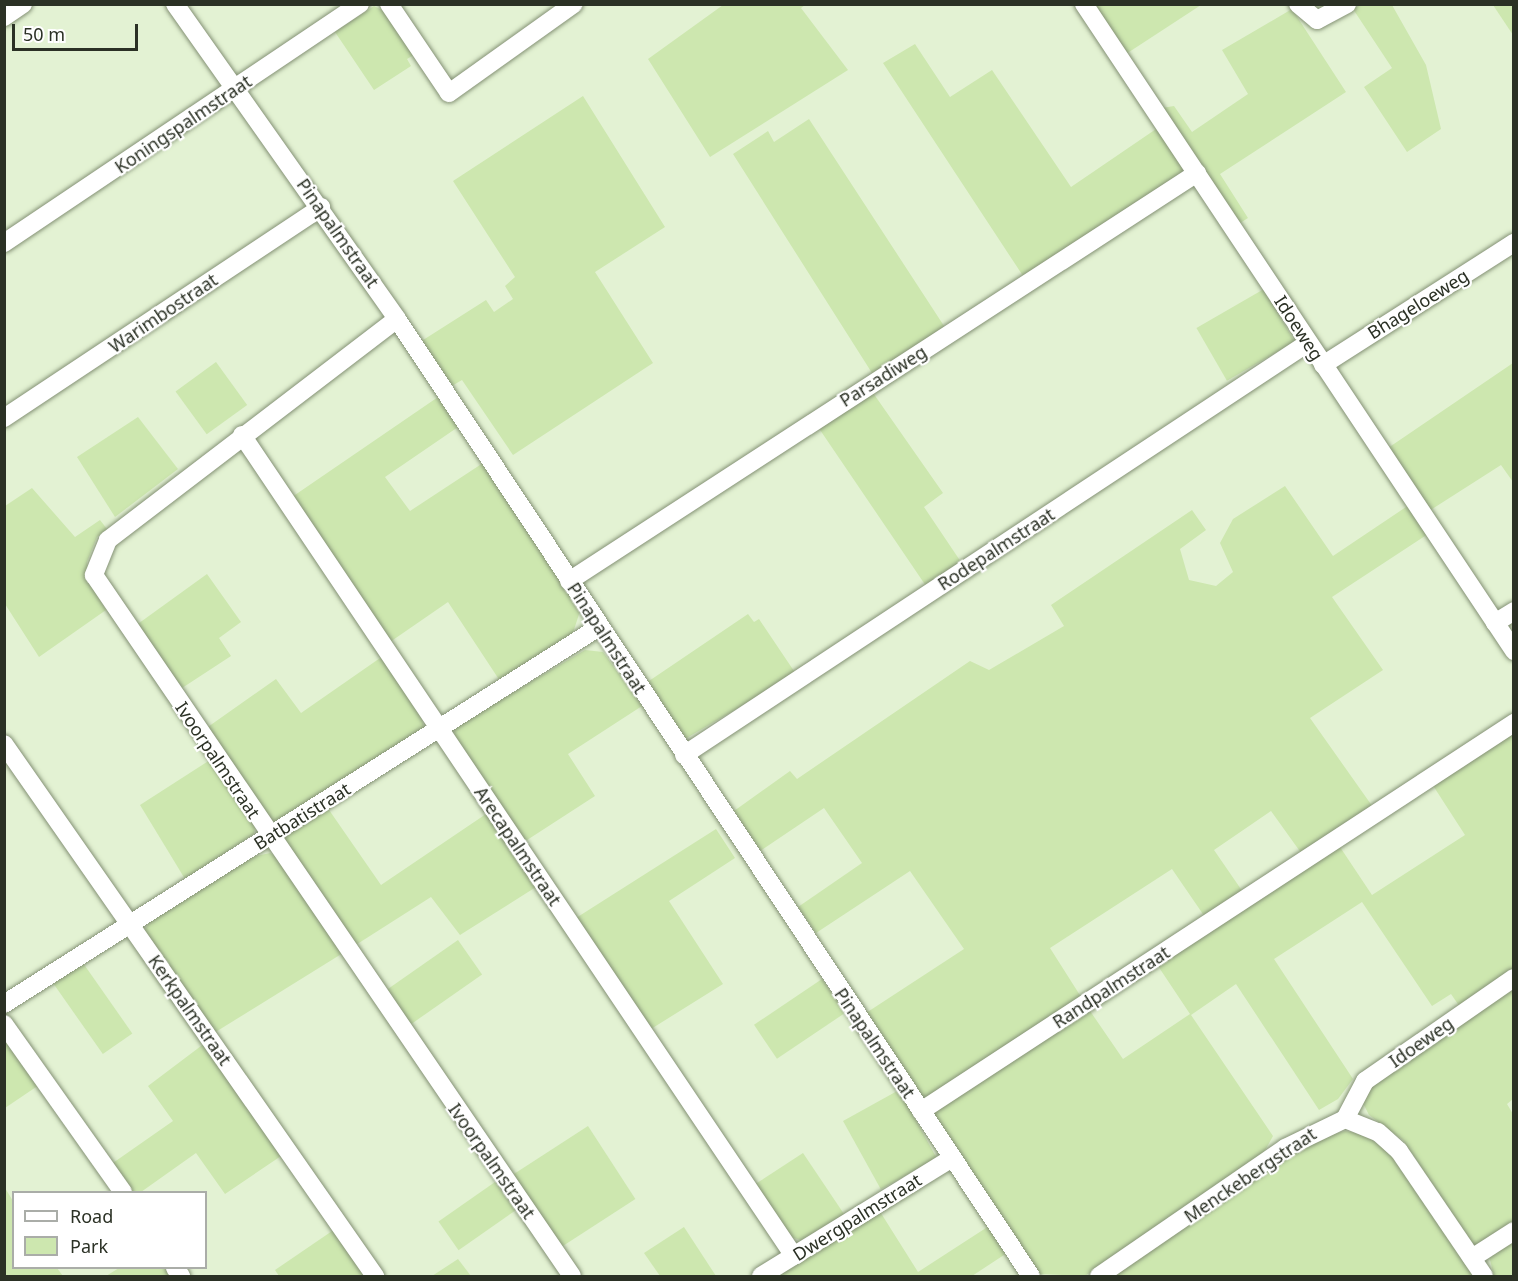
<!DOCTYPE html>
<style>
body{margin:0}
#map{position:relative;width:1518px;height:1281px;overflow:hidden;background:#e3f2d3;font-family:"Noto Sans",sans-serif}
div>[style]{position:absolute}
.green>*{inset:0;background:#cde7af;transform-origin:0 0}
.roads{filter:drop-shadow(0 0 2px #849175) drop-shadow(0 0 2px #849175)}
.street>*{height:18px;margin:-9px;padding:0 9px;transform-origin:9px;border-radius:9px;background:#fff}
span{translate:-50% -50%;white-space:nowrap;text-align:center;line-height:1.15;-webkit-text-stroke:4.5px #fff;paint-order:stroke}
.street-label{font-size:18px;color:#2b3125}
.frame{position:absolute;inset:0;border:6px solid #2b3125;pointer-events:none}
.legend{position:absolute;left:12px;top:1191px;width:195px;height:78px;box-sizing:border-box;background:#fff;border:2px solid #aaada8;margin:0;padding:8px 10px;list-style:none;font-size:18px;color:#2b3125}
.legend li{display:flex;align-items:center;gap:12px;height:30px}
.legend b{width:30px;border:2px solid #aaada8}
.scale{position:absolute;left:12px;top:24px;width:126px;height:27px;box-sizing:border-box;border:3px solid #2b3125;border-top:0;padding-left:8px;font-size:18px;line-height:21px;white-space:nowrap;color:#2b3125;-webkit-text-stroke:4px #fff;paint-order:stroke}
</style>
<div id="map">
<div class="green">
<i style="clip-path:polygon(723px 5px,805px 5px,801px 8px,848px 70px,710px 157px,648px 59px)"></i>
<i style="clip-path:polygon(1093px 5px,1201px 5px,1126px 54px)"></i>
<i style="clip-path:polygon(1360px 5px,1392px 5px,1426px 65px,1441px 129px,1407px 152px,1364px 87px,1392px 68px,1353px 9px)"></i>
<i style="clip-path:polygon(1493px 5px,1513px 5px,1513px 35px)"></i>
<i style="clip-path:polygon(374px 6px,388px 13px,417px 53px,407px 59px,411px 66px,374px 90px,335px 32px)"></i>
<i style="clip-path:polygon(1292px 9px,1346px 92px,1220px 174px,1248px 218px,1237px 225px,1162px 108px,1174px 106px,1192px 132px,1248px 94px,1222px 50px)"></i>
<i style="clip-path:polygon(915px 44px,950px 97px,992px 70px,1071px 187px,1159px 127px,1183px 164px,1182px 172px,1025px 279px,883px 63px)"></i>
<i style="clip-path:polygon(583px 96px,665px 227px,595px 272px,653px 363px,513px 455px,462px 380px,450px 387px,420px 342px,486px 300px,494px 312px,513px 299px,505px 286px,515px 277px,453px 181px)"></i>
<i style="clip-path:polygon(809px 119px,946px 329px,872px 373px,733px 154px,768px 131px,774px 142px)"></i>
<i style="left:1264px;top:289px;width:61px;height:78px;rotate:60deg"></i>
<i style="left:216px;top:362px;width:53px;height:50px;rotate:54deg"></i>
<i style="clip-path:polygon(1513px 363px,1513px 482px,1501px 465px,1429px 511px,1388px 448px)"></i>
<i style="clip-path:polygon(871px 390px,943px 493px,924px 507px,961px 562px,926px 586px,816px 424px)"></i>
<i style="clip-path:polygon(441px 395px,461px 425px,385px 477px,410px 511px,483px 463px,580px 611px,572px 636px,500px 681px,448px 602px,390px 642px,292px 497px)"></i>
<i style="clip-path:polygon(138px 417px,178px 469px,115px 517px,77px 457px)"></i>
<i style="clip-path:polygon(1285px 486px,1333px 556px,1409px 505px,1428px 534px,1332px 597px,1383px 670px,1310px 718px,1375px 810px,1304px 857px,1271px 811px,1214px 850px,1245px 895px,1207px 920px,1172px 869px,1050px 948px,1083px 1000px,926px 1102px,866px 1013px,964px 949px,910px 871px,816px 933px,798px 907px,862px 863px,824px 808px,760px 851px,734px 811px,790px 771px,797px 779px,970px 661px,989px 670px,1064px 626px,1051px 605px,1192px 510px,1206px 530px,1180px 549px,1189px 580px,1216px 586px,1233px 572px,1220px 543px,1233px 519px)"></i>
<i style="clip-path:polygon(32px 488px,75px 537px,100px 520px,107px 529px,97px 537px,87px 562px,91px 586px,106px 610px,39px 657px,5px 604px,5px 506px)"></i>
<i style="clip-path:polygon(207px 574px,241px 622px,219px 638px,231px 656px,179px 690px,135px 626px)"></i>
<i style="clip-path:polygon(748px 614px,754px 622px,759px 619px,796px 674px,685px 739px,646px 683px)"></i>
<i style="clip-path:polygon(585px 650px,603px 652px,642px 706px,568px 754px,595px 796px,524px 842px,454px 736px,455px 727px)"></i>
<i style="clip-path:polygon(383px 656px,420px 711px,424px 728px,282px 822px,271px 824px,205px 729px,276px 679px,301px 713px)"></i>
<i style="clip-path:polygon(1513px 726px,1513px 970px,1460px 1007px,1451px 994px,1432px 1006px,1362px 902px,1274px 959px,1353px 1079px,1338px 1099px,1319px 1110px,1236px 984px,1191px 1015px,1273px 1136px,1262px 1156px,1085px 1276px,1039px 1274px,931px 1109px,1088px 1008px,1123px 1059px,1190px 1014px,1156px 963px,1338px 844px,1372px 895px,1465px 835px,1432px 784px)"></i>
<i style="clip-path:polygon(210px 760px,255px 826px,254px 834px,185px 879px,140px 805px)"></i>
<i style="clip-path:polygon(327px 807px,381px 885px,486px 814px,536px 887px,460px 935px,431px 897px,351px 948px,283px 843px,289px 832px)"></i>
<i style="clip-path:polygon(716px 829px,735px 858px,669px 901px,723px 984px,651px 1029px,576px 918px)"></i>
<i style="clip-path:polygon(270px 853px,278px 857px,343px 953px,214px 1033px,143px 933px,150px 921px,252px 857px)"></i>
<i style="left:458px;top:940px;width:42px;height:93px;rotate:55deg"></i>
<i style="left:83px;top:963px;width:86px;height:36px;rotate:55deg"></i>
<i style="left:822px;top:979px;width:41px;height:82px;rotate:56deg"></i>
<i style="clip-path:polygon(1513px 984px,1513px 1099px,1507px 1104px,1513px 1114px,1513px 1225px,1477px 1250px,1403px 1140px,1369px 1115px,1362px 1101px,1371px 1083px)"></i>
<i style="clip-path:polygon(4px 1037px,39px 1085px,5px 1108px,4px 1108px)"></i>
<i style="clip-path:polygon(205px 1043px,284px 1154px,225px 1194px,196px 1153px,141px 1192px,130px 1192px,110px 1165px,173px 1121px,148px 1086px)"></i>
<i style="left:899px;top:1090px;width:78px;height:64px;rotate:61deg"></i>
<i style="left:588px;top:1126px;width:87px;height:92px;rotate:57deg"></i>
<i style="clip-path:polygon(1345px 1131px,1362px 1134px,1397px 1156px,1475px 1276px,1112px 1276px,1313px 1140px)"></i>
<i style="clip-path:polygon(803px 1153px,846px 1217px,804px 1241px,787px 1236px,754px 1185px)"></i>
<i style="left:495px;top:1182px;width:35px;height:69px;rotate:55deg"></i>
<i style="clip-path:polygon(5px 1188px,13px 1201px,14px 1268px,57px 1268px,63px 1276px,5px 1276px)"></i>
<i style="clip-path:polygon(879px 1210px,918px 1272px,989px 1226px,1007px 1253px,972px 1276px,775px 1276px)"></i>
<i style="clip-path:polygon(338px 1227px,369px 1276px,279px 1276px,275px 1270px)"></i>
<i style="clip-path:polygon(684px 1227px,716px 1276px,660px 1276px,644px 1253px)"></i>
<i style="clip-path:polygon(1513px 1237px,1513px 1276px,1494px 1276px,1489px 1256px)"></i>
<i style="clip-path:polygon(458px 1259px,471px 1276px,432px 1276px)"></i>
<i style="clip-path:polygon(119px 1268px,165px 1268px,171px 1276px,106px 1276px)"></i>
</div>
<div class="roads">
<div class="street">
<i style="left:175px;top:4px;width:385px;rotate:54.8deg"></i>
<i style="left:397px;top:319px;width:1148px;rotate:56.48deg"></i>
<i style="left:389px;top:4px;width:107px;rotate:56deg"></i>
<i style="left:449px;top:93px;width:153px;rotate:-35.5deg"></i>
<i style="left:1084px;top:4px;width:777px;rotate:56.39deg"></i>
<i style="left:1298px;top:4px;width:25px;rotate:40deg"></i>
<i style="left:1317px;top:20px;width:34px;rotate:-28deg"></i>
<i style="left:4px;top:17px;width:23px;rotate:-34deg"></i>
<i style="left:4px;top:243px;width:429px;rotate:-33.9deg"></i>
<i style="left:397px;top:319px;width:364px;rotate:142.6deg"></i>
<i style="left:108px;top:540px;width:38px;rotate:112deg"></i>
<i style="left:94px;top:575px;width:848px;rotate:55.71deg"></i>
<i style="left:1323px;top:365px;width:227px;rotate:-32.6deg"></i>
<i style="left:4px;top:418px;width:381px;rotate:-33.6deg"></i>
<i style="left:242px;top:435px;width:989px;rotate:56.09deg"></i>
<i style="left:569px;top:581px;width:749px;rotate:-33.01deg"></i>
<i style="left:1495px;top:623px;width:22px;rotate:-32deg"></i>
<i style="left:4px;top:744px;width:649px;rotate:55.11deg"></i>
<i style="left:684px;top:755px;width:748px;rotate:-33.44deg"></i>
<i style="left:4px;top:1004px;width:704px;rotate:-32.36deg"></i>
<i style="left:4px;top:1024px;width:206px;rotate:54.7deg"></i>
<i style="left:921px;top:1111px;width:709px;rotate:-33.2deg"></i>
<i style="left:1345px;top:1119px;width:43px;rotate:-62.2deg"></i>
<i style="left:1365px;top:1081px;width:181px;rotate:-34.7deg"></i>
<i style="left:1472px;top:1258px;width:50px;rotate:-32.7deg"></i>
<i style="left:175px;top:1268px;width:10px;rotate:53deg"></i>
<i style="left:761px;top:1276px;width:225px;rotate:-31.7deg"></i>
<i style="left:1099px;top:1276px;width:226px;rotate:-34.5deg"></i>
<i style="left:1285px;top:1148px;width:67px;rotate:-25.8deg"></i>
<i style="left:1345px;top:1119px;width:35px;rotate:22deg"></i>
<i style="left:1378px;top:1132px;width:28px;rotate:42deg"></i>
<i style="left:1399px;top:1151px;width:151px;rotate:55.8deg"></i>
</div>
</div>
<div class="street-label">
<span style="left:183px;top:124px;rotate:-34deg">Koningspalmstraat</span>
<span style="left:338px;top:233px;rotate:55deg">Pinapalmstraat</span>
<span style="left:1418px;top:304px;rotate:-32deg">Bhageloeweg</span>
<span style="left:163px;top:313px;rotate:-34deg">Warimbostraat</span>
<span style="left:1299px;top:328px;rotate:57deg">Idoeweg</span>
<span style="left:883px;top:376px;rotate:-32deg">Parsadiweg</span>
<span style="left:996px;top:549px;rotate:-33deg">Rodepalmstraat</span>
<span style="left:607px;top:638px;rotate:57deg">Pinapalmstraat</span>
<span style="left:218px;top:760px;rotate:56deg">Ivoorpalmstraat</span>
<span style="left:302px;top:816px;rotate:-32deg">Batbatistraat</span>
<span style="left:518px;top:846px;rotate:56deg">Arecapalmstraat</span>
<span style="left:1111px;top:987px;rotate:-33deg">Randpalmstraat</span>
<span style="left:190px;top:1010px;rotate:55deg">Kerkpalmstraat</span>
<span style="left:1421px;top:1042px;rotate:-35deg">Idoeweg</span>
<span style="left:875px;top:1043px;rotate:56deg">Pinapalmstraat</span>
<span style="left:492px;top:1161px;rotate:55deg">Ivoorpalmstraat</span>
<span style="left:1250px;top:1175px;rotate:-34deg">Menckebergstraat</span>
<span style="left:857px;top:1217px;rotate:-32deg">Dwergpalmstraat</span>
</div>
<div class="frame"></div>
<ul class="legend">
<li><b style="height:8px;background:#fff"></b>Road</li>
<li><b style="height:16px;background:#cde7af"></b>Park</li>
</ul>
<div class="scale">50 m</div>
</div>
